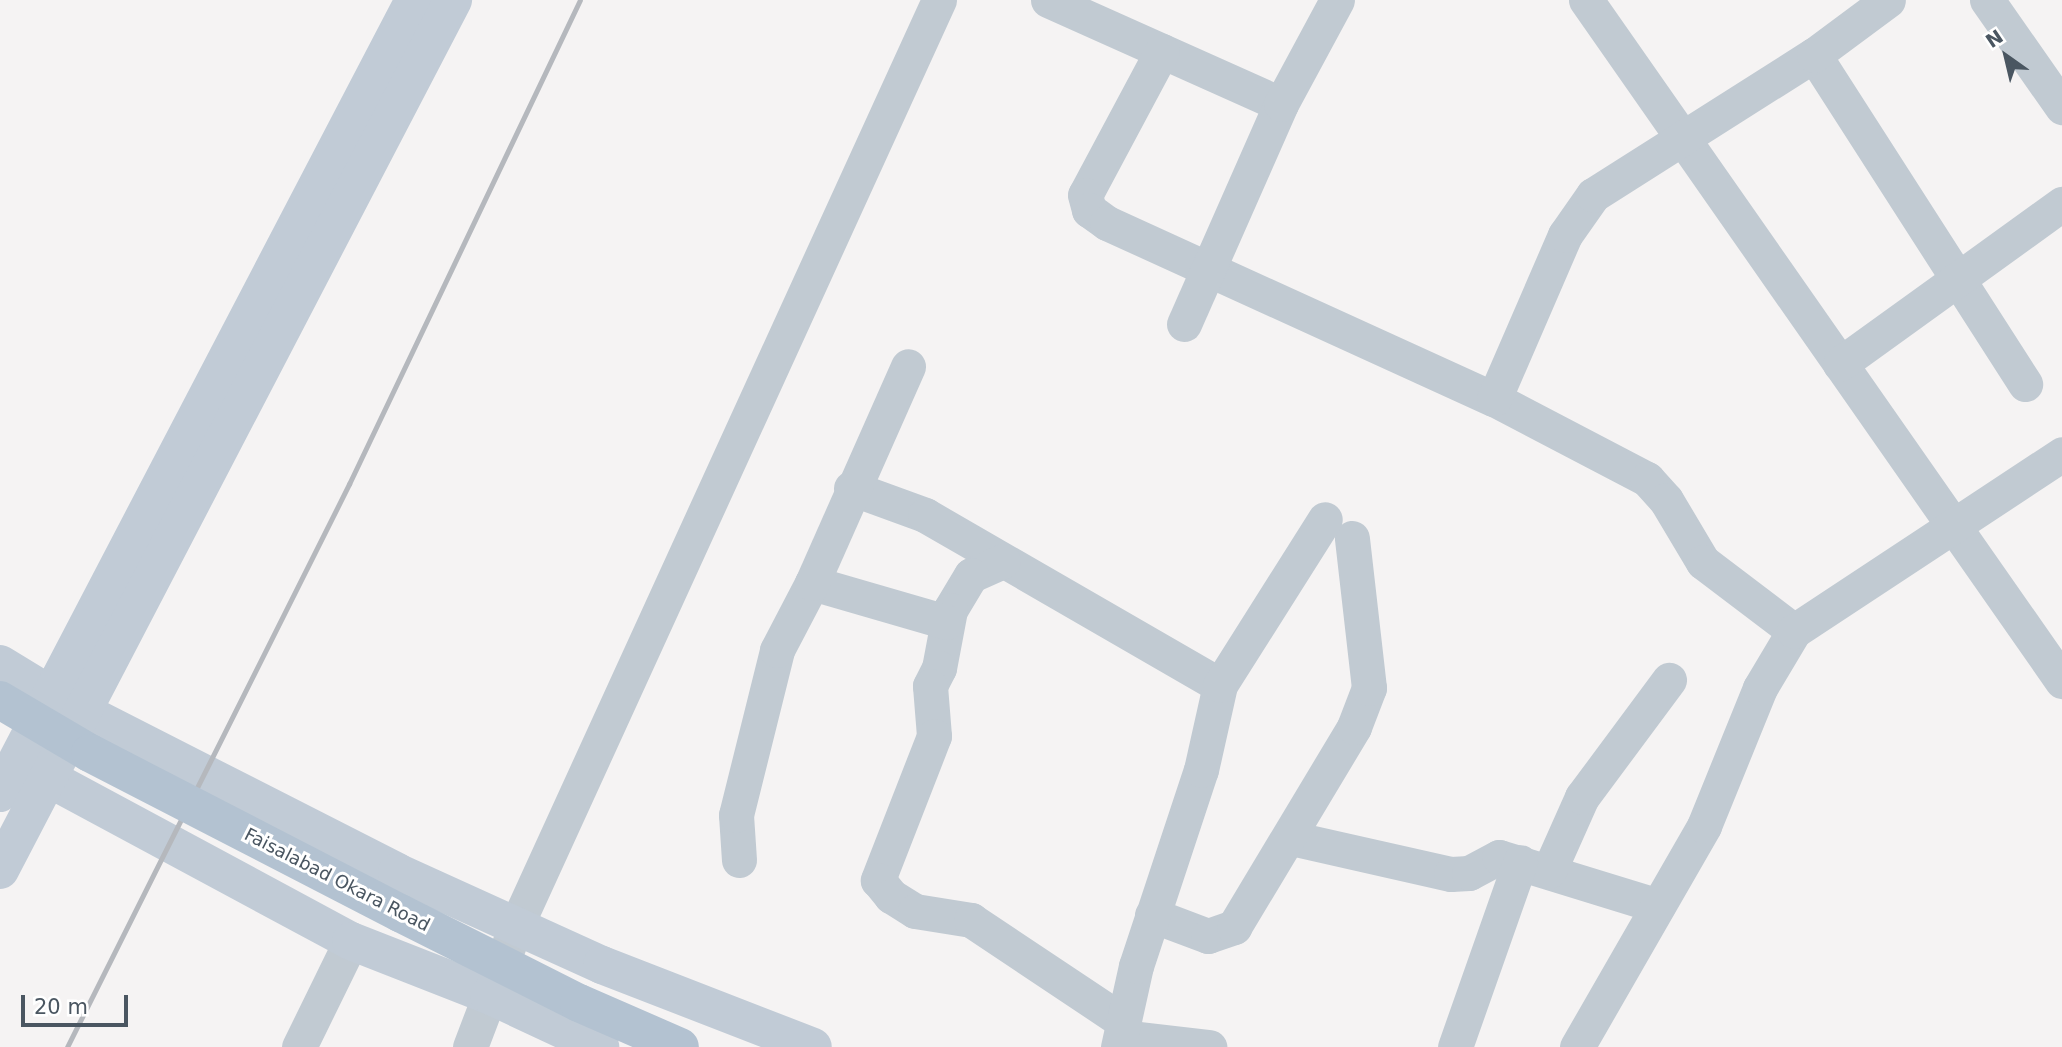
<!DOCTYPE html>
<style>
body{margin:0}
#map{position:relative;width:2062px;height:1047px;overflow:hidden;background:#f5f3f3;font-family:"DejaVu Sans",sans-serif}
div>[style]{position:absolute}
.street>*{height:35px;margin:-17.5px;padding:0 17.5px;transform-origin:17.5px;border-radius:17.5px;background:#c1cad2}
.secondary>*{height:38px;margin:-19px;padding:0 19px;transform-origin:19px;border-radius:19px;background:#c1cbd6}
.rail>*{height:5px;margin:-2.5px;padding:0 2.5px;transform-origin:2.5px;border-radius:2.5px;background:#b5b8bd}
.primary-bridge>*{height:38px;margin:-19px;padding:0 19px;transform-origin:19px;border-radius:19px;background:#b3c2d1}
span{translate:-50% -50%;white-space:nowrap;text-align:center;line-height:1.15;-webkit-text-stroke:6px #fff;paint-order:stroke}
.street-label{font-size:18px;color:#4a5661}
.north{position:absolute;left:1971px;top:21px;width:70px;height:70px;-webkit-text-stroke:5px #fff;paint-order:stroke;rotate:326deg;font-size:19px;font-weight:700;line-height:28px;text-align:center;color:#4a5661}
.north::after{content:'';display:block;margin:auto;width:24px;height:32px;background:#4a5661;clip-path:polygon(50% 0,100% 100%,50% 72%,0 100%)}
.scale{position:absolute;left:21px;top:995px;width:107px;height:32px;box-sizing:border-box;border:4px solid #4a5661;border-top:0;padding-left:9px;font-size:21px;line-height:24px;white-space:nowrap;color:#4a5661;-webkit-text-stroke:5px #fff;paint-order:stroke}
</style>
<div id="map">
<div class="street">
<i style="left:1048px;top:0;width:255px;rotate:24.1deg"></i>
<i style="left:1586px;top:0;width:831px;rotate:55.05deg"></i>
<i style="left:1987px;top:0;width:131px;rotate:55deg"></i>
<i style="left:1162px;top:51px;width:163px;rotate:118.1deg"></i>
<i style="left:1085px;top:195px;width:16px;rotate:75deg"></i>
<i style="left:1089px;top:210px;width:22px;rotate:36deg"></i>
<i style="left:1107px;top:223px;width:425px;rotate:24.5deg"></i>
<i style="left:1494px;top:399px;width:173px;rotate:27.6deg"></i>
<i style="left:1647px;top:479px;width:28px;rotate:48deg"></i>
<i style="left:1666px;top:500px;width:72px;rotate:59.2deg"></i>
<i style="left:1703px;top:562px;width:114px;rotate:37.2deg"></i>
<i style="left:1814px;top:55px;width:391px;rotate:57.3deg"></i>
<i style="left:1184px;top:324px;width:240px;rotate:-66.2deg"></i>
<i style="left:1281px;top:104px;width:118px;rotate:-61.7deg"></i>
<i style="left:1840px;top:364px;width:274px;rotate:-35.8deg"></i>
<i style="left:1494px;top:399px;width:179px;rotate:-66.6deg"></i>
<i style="left:1565px;top:235px;width:49px;rotate:-55deg"></i>
<i style="left:1593px;top:195px;width:262px;rotate:-32.4deg"></i>
<i style="left:1814px;top:55px;width:92px;rotate:-36.6deg"></i>
<i style="left:851px;top:488px;width:79px;rotate:20deg"></i>
<i style="left:925px;top:515px;width:340px;rotate:30deg"></i>
<i style="left:1003px;top:561px;width:35px;rotate:156deg"></i>
<i style="left:971px;top:575px;width:41px;rotate:121deg"></i>
<i style="left:950px;top:610px;width:59px;rotate:100.7deg"></i>
<i style="left:939px;top:668px;width:20px;rotate:117deg"></i>
<i style="left:930px;top:686px;width:50px;rotate:85.4deg"></i>
<i style="left:934px;top:736px;width:155px;rotate:111.3deg"></i>
<i style="left:878px;top:880px;width:21px;rotate:51deg"></i>
<i style="left:891px;top:896px;width:28px;rotate:32deg"></i>
<i style="left:915px;top:911px;width:57px;rotate:9.1deg"></i>
<i style="left:971px;top:920px;width:184px;rotate:33.7deg"></i>
<i style="left:812px;top:583px;width:140px;rotate:16.2deg"></i>
<i style="left:1291px;top:838px;width:164px;rotate:12.7deg"></i>
<i style="left:1451px;top:874px;width:18px;rotate:-3deg"></i>
<i style="left:1469px;top:873px;width:34px;rotate:-28deg"></i>
<i style="left:1499px;top:857px;width:166px;rotate:17.1deg"></i>
<i style="left:739px;top:860px;width:45px;rotate:-93.8deg"></i>
<i style="left:736px;top:815px;width:170px;rotate:-76deg"></i>
<i style="left:777px;top:650px;width:76px;rotate:-62.4deg"></i>
<i style="left:812px;top:583px;width:237px;rotate:-66.1deg"></i>
<i style="left:1549px;top:871px;width:81px;rotate:-66deg"></i>
<i style="left:1582px;top:797px;width:146px;rotate:-53.4deg"></i>
<i style="left:1152px;top:915px;width:60px;rotate:20.6deg"></i>
<i style="left:1208px;top:936px;width:28px;rotate:-19deg"></i>
<i style="left:1234px;top:927px;width:233px;rotate:-59deg"></i>
<i style="left:1354px;top:727px;width:42px;rotate:-69deg"></i>
<i style="left:1369px;top:688px;width:151px;rotate:-96.5deg"></i>
<i style="left:1121px;top:1037px;width:89px;rotate:6.5deg"></i>
<i style="left:299px;top:1047px;width:118px;rotate:-63.9deg"></i>
<i style="left:470px;top:1047px;width:129px;rotate:-69.2deg"></i>
<i style="left:516px;top:926px;width:1018px;rotate:-65.45deg"></i>
<i style="left:1118px;top:1047px;width:83px;rotate:-77.5deg"></i>
<i style="left:1136px;top:966px;width:206px;rotate:-71.7deg"></i>
<i style="left:1201px;top:770px;width:87px;rotate:-77.4deg"></i>
<i style="left:1220px;top:685px;width:196px;rotate:-57.7deg"></i>
<i style="left:1455px;top:1047px;width:196px;rotate:-70.6deg"></i>
<i style="left:1577px;top:1047px;width:255px;rotate:-60.1deg"></i>
<i style="left:1704px;top:826px;width:149px;rotate:-67.9deg"></i>
<i style="left:1760px;top:688px;width:66px;rotate:-59.2deg"></i>
<i style="left:1794px;top:631px;width:321px;rotate:-33.4deg"></i>
</div>
<div class="secondary">
<i style="left:0;top:664px;width:63px;rotate:31.4deg"></i>
<i style="left:54px;top:697px;width:385px;rotate:27deg"></i>
<i style="left:397px;top:872px;width:225px;rotate:24.4deg"></i>
<i style="left:602px;top:965px;width:226px;rotate:21.2deg"></i>
<i style="left:24px;top:765px;width:371px;rotate:28.3deg"></i>
<i style="left:351px;top:941px;width:148px;rotate:21.4deg"></i>
<i style="left:489px;top:995px;width:123px;rotate:25.1deg"></i>
<i style="left:0;top:793px;width:895px;rotate:-62.43deg"></i>
<i style="left:0;top:870px;width:981px;rotate:-62.49deg"></i>
</div>
<div class="rail">
<i style="left:67px;top:1047px;width:630px;rotate:-63.39deg"></i>
<i style="left:349px;top:484px;width:536px;rotate:-64.49deg"></i>
</div>
<div class="primary-bridge">
<i style="left:0;top:700px;width:104px;rotate:30.5deg"></i>
<i style="left:90px;top:753px;width:349px;rotate:27.3deg"></i>
<i style="left:400px;top:913px;width:200px;rotate:26.7deg"></i>
<i style="left:579px;top:1003px;width:110px;rotate:23.5deg"></i>
</div>
<div class="street-label">
<span style="left:337px;top:880px;rotate:27deg">Faisalabad Okara Road</span>
</div>
<div class="north">N</div>
<div class="scale">20 m</div>
</div>
